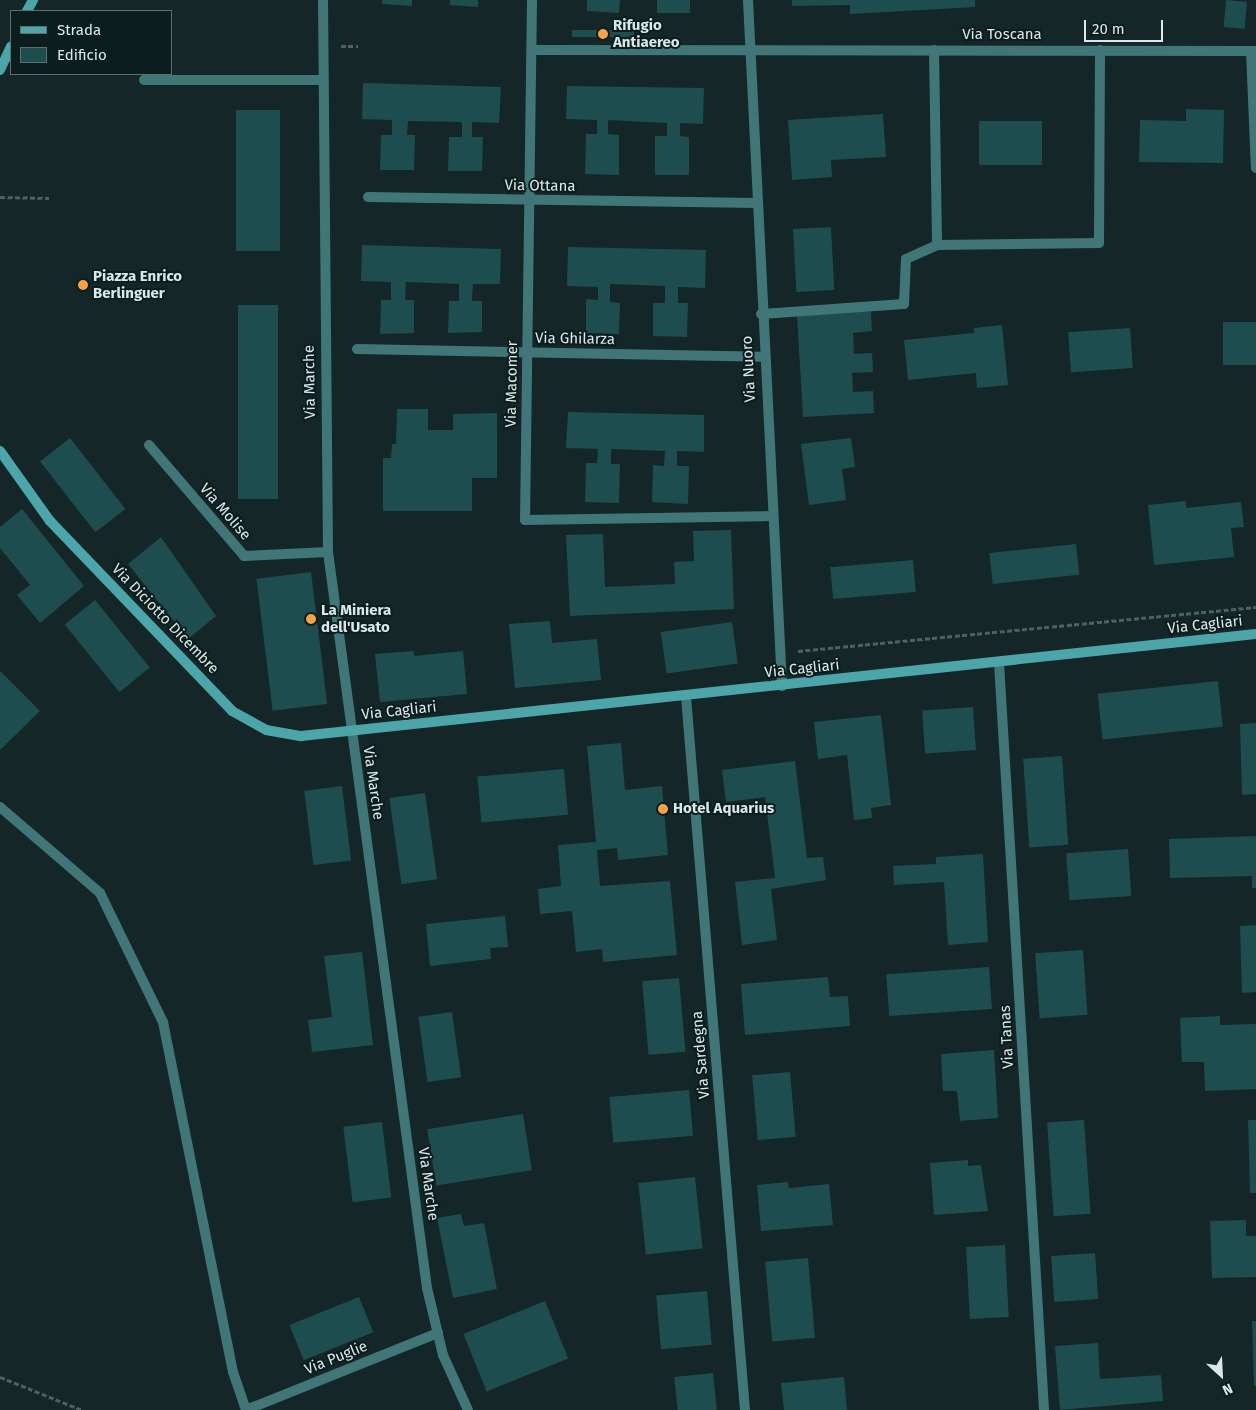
<!DOCTYPE html>
<style>
body{margin:0}
#map{position:relative;width:1256px;height:1410px;overflow:hidden;background:#142627;font-family:"Fira Sans",sans-serif}
div>[style]{position:absolute}
.building>*{inset:0;background:#1e4d4f;transform-origin:0 0}
.path>*{height:3px;margin-top:-1.5px;transform-origin:0;background:repeating-linear-gradient(90deg,#506061 0 5px,transparent 0 7.5px)}
.lane>*{height:10px;margin:-5px;padding:0 5px;transform-origin:5px;border-radius:5px;background:#417678}
.street>*{height:10px;margin:-5px;padding:0 5px;transform-origin:5px;border-radius:5px;background:#417678}
.secondary>*{height:10px;margin:-5px;padding:0 5px;transform-origin:5px;border-radius:5px;background:#4ba5a9}
.dots>*{width:14px;height:14px;translate:-50% -50%;box-sizing:border-box;border:2px solid #0b1d1d;border-radius:50%}
span{translate:-50% -50%;white-space:nowrap;text-align:center;line-height:1.15;-webkit-text-stroke:4px #0b1d1d;paint-order:stroke}
.poi-label{font-size:15px;color:#dce7e8;font-weight:700}
.left{translate:0 -50%;text-align:left}
.street-label{font-size:15px;color:#dce7e8}
.legend{position:absolute;left:10px;top:10px;width:162px;height:65px;box-sizing:border-box;background:#0b1d1d;border:1px solid #5f6e6e;margin:0;padding:6px 9px;list-style:none;font-size:15px;color:#dce7e8}
.legend li{display:flex;align-items:center;gap:10px;height:25px}
.legend b{width:25px;border:1px solid #5f6e6e}
.north{position:absolute;left:1196px;top:1350px;width:50px;height:50px;-webkit-text-stroke:4px #0b1d1d;paint-order:stroke;rotate:155deg;font-size:14px;font-weight:700;line-height:20px;text-align:center;color:#dce7e8}
.north::after{content:'';display:block;margin:auto;width:18px;height:22px;background:#dce7e8;clip-path:polygon(50% 0,100% 100%,50% 72%,0 100%)}
.scale{position:absolute;left:1084px;top:20px;width:79px;height:22px;box-sizing:border-box;border:2px solid #dce7e8;border-top:0;padding-left:6px;font-size:15px;line-height:18px;white-space:nowrap;color:#dce7e8;-webkit-text-stroke:4px #0b1d1d;paint-order:stroke}
</style>
<div id="map">
<div class="building">
<i style="clip-path:polygon(382px 0,412px 0,412px 6px,382px 4px)"></i>
<i style="clip-path:polygon(450px 0,478px 0,478px 7px,450px 5px)"></i>
<i style="clip-path:polygon(587px 0,620px 0,619px 13px,587px 11px)"></i>
<i style="left:657px;top:0;width:33px;height:13px"></i>
<i style="clip-path:polygon(792px 0,975px 0,975px 7px,850px 14px,850px 5px,792px 6px)"></i>
<i style="left:1226px;top:0;width:21px;height:27px;rotate:5deg"></i>
<i style="left:572px;top:30px;width:62px;height:7px"></i>
<i style="clip-path:polygon(363px 83px,501px 87px,499px 123px,472px 122px,472px 137px,483px 137px,482px 171px,448px 171px,449px 137px,462px 137px,462px 122px,408px 121px,407px 135px,415px 135px,414px 170px,380px 170px,381px 135px,392px 135px,392px 120px,362px 119px)"></i>
<i style="clip-path:polygon(567px 86px,704px 88px,703px 124px,680px 123px,680px 136px,689px 137px,689px 175px,655px 175px,655px 136px,667px 136px,667px 123px,608px 120px,608px 134px,619px 135px,619px 175px,585px 174px,586px 134px,597px 134px,597px 120px,566px 119px)"></i>
<i style="clip-path:polygon(1186px 109px,1224px 110px,1223px 163px,1139px 162px,1140px 120px,1186px 121px)"></i>
<i style="left:280px;top:110px;width:141px;height:44px;rotate:90deg"></i>
<i style="clip-path:polygon(883px 114px,886px 157px,831px 160px,832px 177px,792px 180px,788px 120px)"></i>
<i style="left:979px;top:121px;width:63px;height:44px"></i>
<i style="left:831px;top:227px;width:63px;height:38px;rotate:87deg"></i>
<i style="clip-path:polygon(362px 245px,501px 249px,500px 284px,473px 284px,472px 301px,482px 301px,482px 332px,448px 333px,449px 301px,459px 301px,459px 284px,406px 282px,405px 300px,414px 300px,414px 333px,380px 334px,381px 300px,391px 300px,391px 282px,361px 281px)"></i>
<i style="clip-path:polygon(568px 247px,706px 250px,705px 288px,678px 287px,678px 303px,688px 303px,687px 337px,653px 336px,653px 303px,665px 303px,665px 286px,610px 284px,610px 302px,620px 303px,619px 334px,586px 333px,586px 299px,598px 300px,598px 287px,567px 286px)"></i>
<i style="left:238px;top:305px;width:40px;height:194px"></i>
<i style="clip-path:polygon(871px 311px,872px 331px,853px 333px,854px 354px,872px 353px,873px 372px,852px 373px,853px 392px,873px 391px,874px 413px,803px 417px,797px 315px)"></i>
<i style="left:1256px;top:322px;width:43px;height:33px;rotate:90deg"></i>
<i style="clip-path:polygon(1002px 325px,1008px 385px,977px 388px,976px 373px,908px 380px,904px 340px,974px 333px,974px 328px)"></i>
<i style="left:1130px;top:328px;width:40px;height:62px;rotate:86deg"></i>
<i style="clip-path:polygon(397px 409px,428px 409px,428px 430px,453px 430px,453px 414px,497px 413px,497px 478px,472px 478px,472px 511px,383px 511px,383px 458px,391px 458px,392px 444px,396px 444px)"></i>
<i style="clip-path:polygon(568px 412px,704px 415px,704px 452px,677px 451px,677px 466px,689px 466px,688px 504px,652px 502px,653px 465px,664px 466px,665px 451px,611px 449px,611px 464px,620px 464px,619px 503px,585px 502px,586px 463px,597px 463px,598px 449px,566px 448px)"></i>
<i style="left:70px;top:438px;width:90px;height:38px;rotate:52deg"></i>
<i style="clip-path:polygon(851px 438px,855px 467px,842px 469px,846px 500px,809px 505px,801px 444px)"></i>
<i style="clip-path:polygon(1186px 501px,1186px 508px,1241px 502px,1244px 527px,1231px 528px,1234px 557px,1154px 565px,1148px 505px)"></i>
<i style="clip-path:polygon(22px 509px,84px 586px,40px 623px,17px 595px,30px 585px,0 548px,0 527px)"></i>
<i style="clip-path:polygon(731px 530px,734px 609px,570px 616px,566px 535px,603px 534px,605px 587px,675px 584px,674px 562px,694px 561px,693px 531px)"></i>
<i style="clip-path:polygon(161px 537px,216px 616px,188px 639px,128px 564px)"></i>
<i style="left:1076px;top:544px;width:31px;height:87px;rotate:84deg"></i>
<i style="left:913px;top:560px;width:32px;height:83px;rotate:85deg"></i>
<i style="left:311px;top:572px;width:133px;height:55px;rotate:83deg"></i>
<i style="left:95px;top:600px;width:87px;height:39px;rotate:51deg"></i>
<i style="clip-path:polygon(550px 621px,552px 643px,597px 639px,601px 680px,515px 688px,509px 624px)"></i>
<i style="left:732px;top:622px;width:42px;height:72px;rotate:82deg"></i>
<i style="clip-path:polygon(414px 651px,414px 656px,463px 651px,467px 694px,380px 702px,375px 654px)"></i>
<i style="clip-path:polygon(0 671px,40px 711px,0 750px)"></i>
<i style="left:1218px;top:681px;width:46px;height:121px;rotate:84deg"></i>
<i style="left:973px;top:707px;width:43px;height:51px;rotate:86deg"></i>
<i style="clip-path:polygon(881px 715px,891px 805px,871px 808px,872px 818px,854px 820px,847px 755px,818px 759px,814px 722px)"></i>
<i style="clip-path:polygon(1256px 723px,1256px 794px,1242px 795px,1240px 724px)"></i>
<i style="clip-path:polygon(621px 743px,625px 790px,662px 786px,668px 855px,618px 860px,617px 848px,597px 850px,600px 886px,670px 881px,677px 955px,603px 962px,602px 949px,576px 952px,572px 911px,540px 914px,538px 889px,561px 886px,558px 845px,596px 842px,587px 746px)"></i>
<i style="left:1062px;top:756px;width:89px;height:39px;rotate:86deg"></i>
<i style="clip-path:polygon(795px 761px,807px 858px,823px 857px,826px 880px,771px 889px,777px 940px,742px 945px,735px 882px,775px 878px,765px 797px,726px 802px,722px 770px)"></i>
<i style="left:564px;top:769px;width:46px;height:87px;rotate:85deg"></i>
<i style="left:342px;top:786px;width:75px;height:38px;rotate:83deg"></i>
<i style="left:425px;top:793px;width:87px;height:36px;rotate:82deg"></i>
<i style="clip-path:polygon(1256px 836px,1256px 888px,1252px 888px,1252px 876px,1170px 878px,1169px 839px)"></i>
<i style="left:1128px;top:849px;width:47px;height:62px;rotate:86deg"></i>
<i style="clip-path:polygon(983px 854px,988px 942px,948px 945px,944px 882px,894px 885px,893px 866px,936px 864px,936px 857px)"></i>
<i style="clip-path:polygon(505px 916px,508px 947px,490px 948px,491px 959px,430px 966px,426px 924px)"></i>
<i style="clip-path:polygon(1256px 925px,1256px 992px,1242px 993px,1240px 926px)"></i>
<i style="left:1083px;top:950px;width:65px;height:48px;rotate:86deg"></i>
<i style="clip-path:polygon(362px 952px,373px 1045px,312px 1052px,308px 1020px,332px 1017px,324px 956px)"></i>
<i style="left:989px;top:967px;width:42px;height:103px;rotate:86deg"></i>
<i style="clip-path:polygon(828px 977px,830px 997px,848px 996px,850px 1026px,745px 1035px,741px 984px)"></i>
<i style="left:679px;top:978px;width:74px;height:37px;rotate:85deg"></i>
<i style="left:452px;top:1012px;width:66px;height:34px;rotate:82deg"></i>
<i style="clip-path:polygon(1220px 1016px,1220px 1025px,1256px 1024px,1256px 1089px,1205px 1091px,1204px 1062px,1182px 1062px,1180px 1018px)"></i>
<i style="clip-path:polygon(994px 1050px,998px 1118px,960px 1121px,957px 1091px,943px 1091px,941px 1054px)"></i>
<i style="left:790px;top:1072px;width:65px;height:38px;rotate:85deg"></i>
<i style="left:689px;top:1090px;width:46px;height:80px;rotate:85deg"></i>
<i style="left:523px;top:1114px;width:57px;height:97px;rotate:81deg"></i>
<i style="left:1084px;top:1120px;width:94px;height:37px;rotate:86deg"></i>
<i style="clip-path:polygon(1248px 1120px,1256px 1120px,1256px 1193px,1250px 1193px)"></i>
<i style="left:382px;top:1122px;width:76px;height:39px;rotate:83deg"></i>
<i style="clip-path:polygon(968px 1160px,968px 1166px,981px 1165px,988px 1211px,934px 1215px,930px 1163px)"></i>
<i style="left:695px;top:1177px;width:72px;height:57px;rotate:84deg"></i>
<i style="clip-path:polygon(788px 1182px,789px 1188px,829px 1184px,833px 1225px,761px 1231px,757px 1185px)"></i>
<i style="clip-path:polygon(461px 1214px,464px 1226px,484px 1223px,497px 1289px,453px 1298px,437px 1218px)"></i>
<i style="clip-path:polygon(1246px 1220px,1246px 1236px,1256px 1236px,1256px 1277px,1212px 1278px,1210px 1221px)"></i>
<i style="left:1005px;top:1245px;width:72px;height:39px;rotate:87deg"></i>
<i style="left:1095px;top:1253px;width:46px;height:44px;rotate:86deg"></i>
<i style="left:808px;top:1258px;width:80px;height:43px;rotate:85deg"></i>
<i style="left:707px;top:1291px;width:54px;height:51px;rotate:85deg"></i>
<i style="left:359px;top:1297px;width:38px;height:75px;rotate:68deg"></i>
<i style="left:545px;top:1301px;width:62px;height:88px;rotate:68deg"></i>
<i style="clip-path:polygon(1252px 1321px,1256px 1321px,1256px 1386px,1254px 1386px)"></i>
<i style="clip-path:polygon(1098px 1343px,1100px 1379px,1161px 1375px,1163px 1401px,1060px 1410px,1055px 1346px)"></i>
<i style="left:713px;top:1373px;width:37px;height:39px;rotate:84deg"></i>
<i style="clip-path:polygon(844px 1377px,847px 1410px,784px 1410px,781px 1383px)"></i>
</div>
<div class="path">
<i style="left:341px;top:46px;width:17px"></i>
<i style="left:0;top:197px;width:49px;rotate:1.2deg"></i>
<i style="left:798px;top:651px;width:460px;rotate:-5.5deg"></i>
<i style="left:0;top:1377px;width:88px;rotate:21.9deg"></i>
</div>
<div class="lane">
<i style="left:934px;top:50px;width:195px;rotate:89.1deg"></i>
<i style="left:937px;top:245px;width:162px;rotate:-0.7deg"></i>
<i style="left:1099px;top:243px;width:193px;rotate:-89.7deg"></i>
<i style="left:1251px;top:51px;width:117px;rotate:87.6deg"></i>
<i style="left:761px;top:314px;width:143px;rotate:-4deg"></i>
<i style="left:904px;top:304px;width:45px;rotate:-87.5deg"></i>
<i style="left:906px;top:259px;width:34px;rotate:-24deg"></i>
<i style="left:0;top:807px;width:132px;rotate:40.7deg"></i>
<i style="left:100px;top:893px;width:144px;rotate:64deg"></i>
<i style="left:163px;top:1022px;width:357px;rotate:78.7deg"></i>
<i style="left:233px;top:1372px;width:40px;rotate:71.1deg"></i>
</div>
<div class="street">
<i style="left:323px;top:0;width:552px;rotate:89.48deg"></i>
<i style="left:328px;top:552px;width:743px;rotate:82.34deg"></i>
<i style="left:427px;top:1288px;width:69px;rotate:76.6deg"></i>
<i style="left:443px;top:1355px;width:60px;rotate:65.6deg"></i>
<i style="left:532px;top:0;width:520px;rotate:90.77deg"></i>
<i style="left:525px;top:520px;width:248px;rotate:-0.9deg"></i>
<i style="left:748px;top:0;width:687px;rotate:87.16deg"></i>
<i style="left:532px;top:50px;width:724px;rotate:0.08deg"></i>
<i style="left:144px;top:80px;width:178px"></i>
<i style="left:368px;top:197px;width:388px;rotate:0.9deg"></i>
<i style="left:357px;top:349px;width:406px;rotate:1.1deg"></i>
<i style="left:149px;top:445px;width:146px;rotate:49.4deg"></i>
<i style="left:244px;top:556px;width:84px;rotate:-2.7deg"></i>
<i style="left:999px;top:663px;width:748px;rotate:86.55deg"></i>
<i style="left:686px;top:697px;width:715px;rotate:85.27deg"></i>
<i style="left:246px;top:1410px;width:207px;rotate:-21.9deg"></i>
</div>
<div class="secondary">
<i style="left:27px;top:11px;width:13px;rotate:-61deg"></i>
<i style="left:0;top:70px;width:26px;rotate:-65deg"></i>
<i style="left:0;top:451px;width:86px;rotate:54.5deg"></i>
<i style="left:50px;top:521px;width:263px;rotate:46.2deg"></i>
<i style="left:232px;top:711px;width:39px;rotate:29deg"></i>
<i style="left:266px;top:730px;width:36px;rotate:10deg"></i>
<i style="left:301px;top:736px;width:960px;rotate:-6.1deg"></i>
</div>
<div class="dots">
<i style="left:603px;top:34px;background:#f7a248"></i>
<i style="left:83px;top:285px;background:#f7a248"></i>
<i style="left:311px;top:619px;background:#f7a248"></i>
<i style="left:663px;top:809px;background:#f7a248"></i>
</div>
<div class="poi-label">
<span class="left" style="left:613px;top:34px">Rifugio<br>Antiaereo</span>
<span class="left" style="left:93px;top:285px">Piazza Enrico<br>Berlinguer</span>
<span class="left" style="left:321px;top:619px">La Miniera<br>dell'Usato</span>
<span class="left" style="left:673px;top:809px">Hotel Aquarius</span>
</div>
<div class="street-label">
<span style="left:1002px;top:35px">Via Toscana</span>
<span style="left:540px;top:186px;rotate:1deg">Via Ottana</span>
<span style="left:575px;top:339px;rotate:1deg">Via Ghilarza</span>
<span style="left:749px;top:369px;rotate:-93deg">Via Nuoro</span>
<span style="left:310px;top:382px;rotate:-91deg">Via Marche</span>
<span style="left:512px;top:384px;rotate:-89deg">Via Macomer</span>
<span style="left:225px;top:512px;rotate:49deg">Via Molise</span>
<span style="left:165px;top:619px;rotate:46deg">Via Diciotto Dicembre</span>
<span style="left:1205px;top:625px;rotate:-6deg">Via Cagliari</span>
<span style="left:802px;top:669px;rotate:-6deg">Via Cagliari</span>
<span style="left:399px;top:711px;rotate:-6deg">Via Cagliari</span>
<span style="left:373px;top:783px;rotate:82deg">Via Marche</span>
<span style="left:1007px;top:1037px;rotate:-93deg">Via Tanas</span>
<span style="left:701px;top:1055px;rotate:-95deg">Via Sardegna</span>
<span style="left:428px;top:1184px;rotate:82deg">Via Marche</span>
<span style="left:336px;top:1358px;rotate:-22deg">Via Puglie</span>
</div>
<ul class="legend">
<li><b style="height:6px;background:#4ba5a9"></b>Strada</li>
<li><b style="height:14px;background:#1e4d4f"></b>Edificio</li>
</ul>
<div class="north">N</div>
<div class="scale">20 m</div>
</div>
